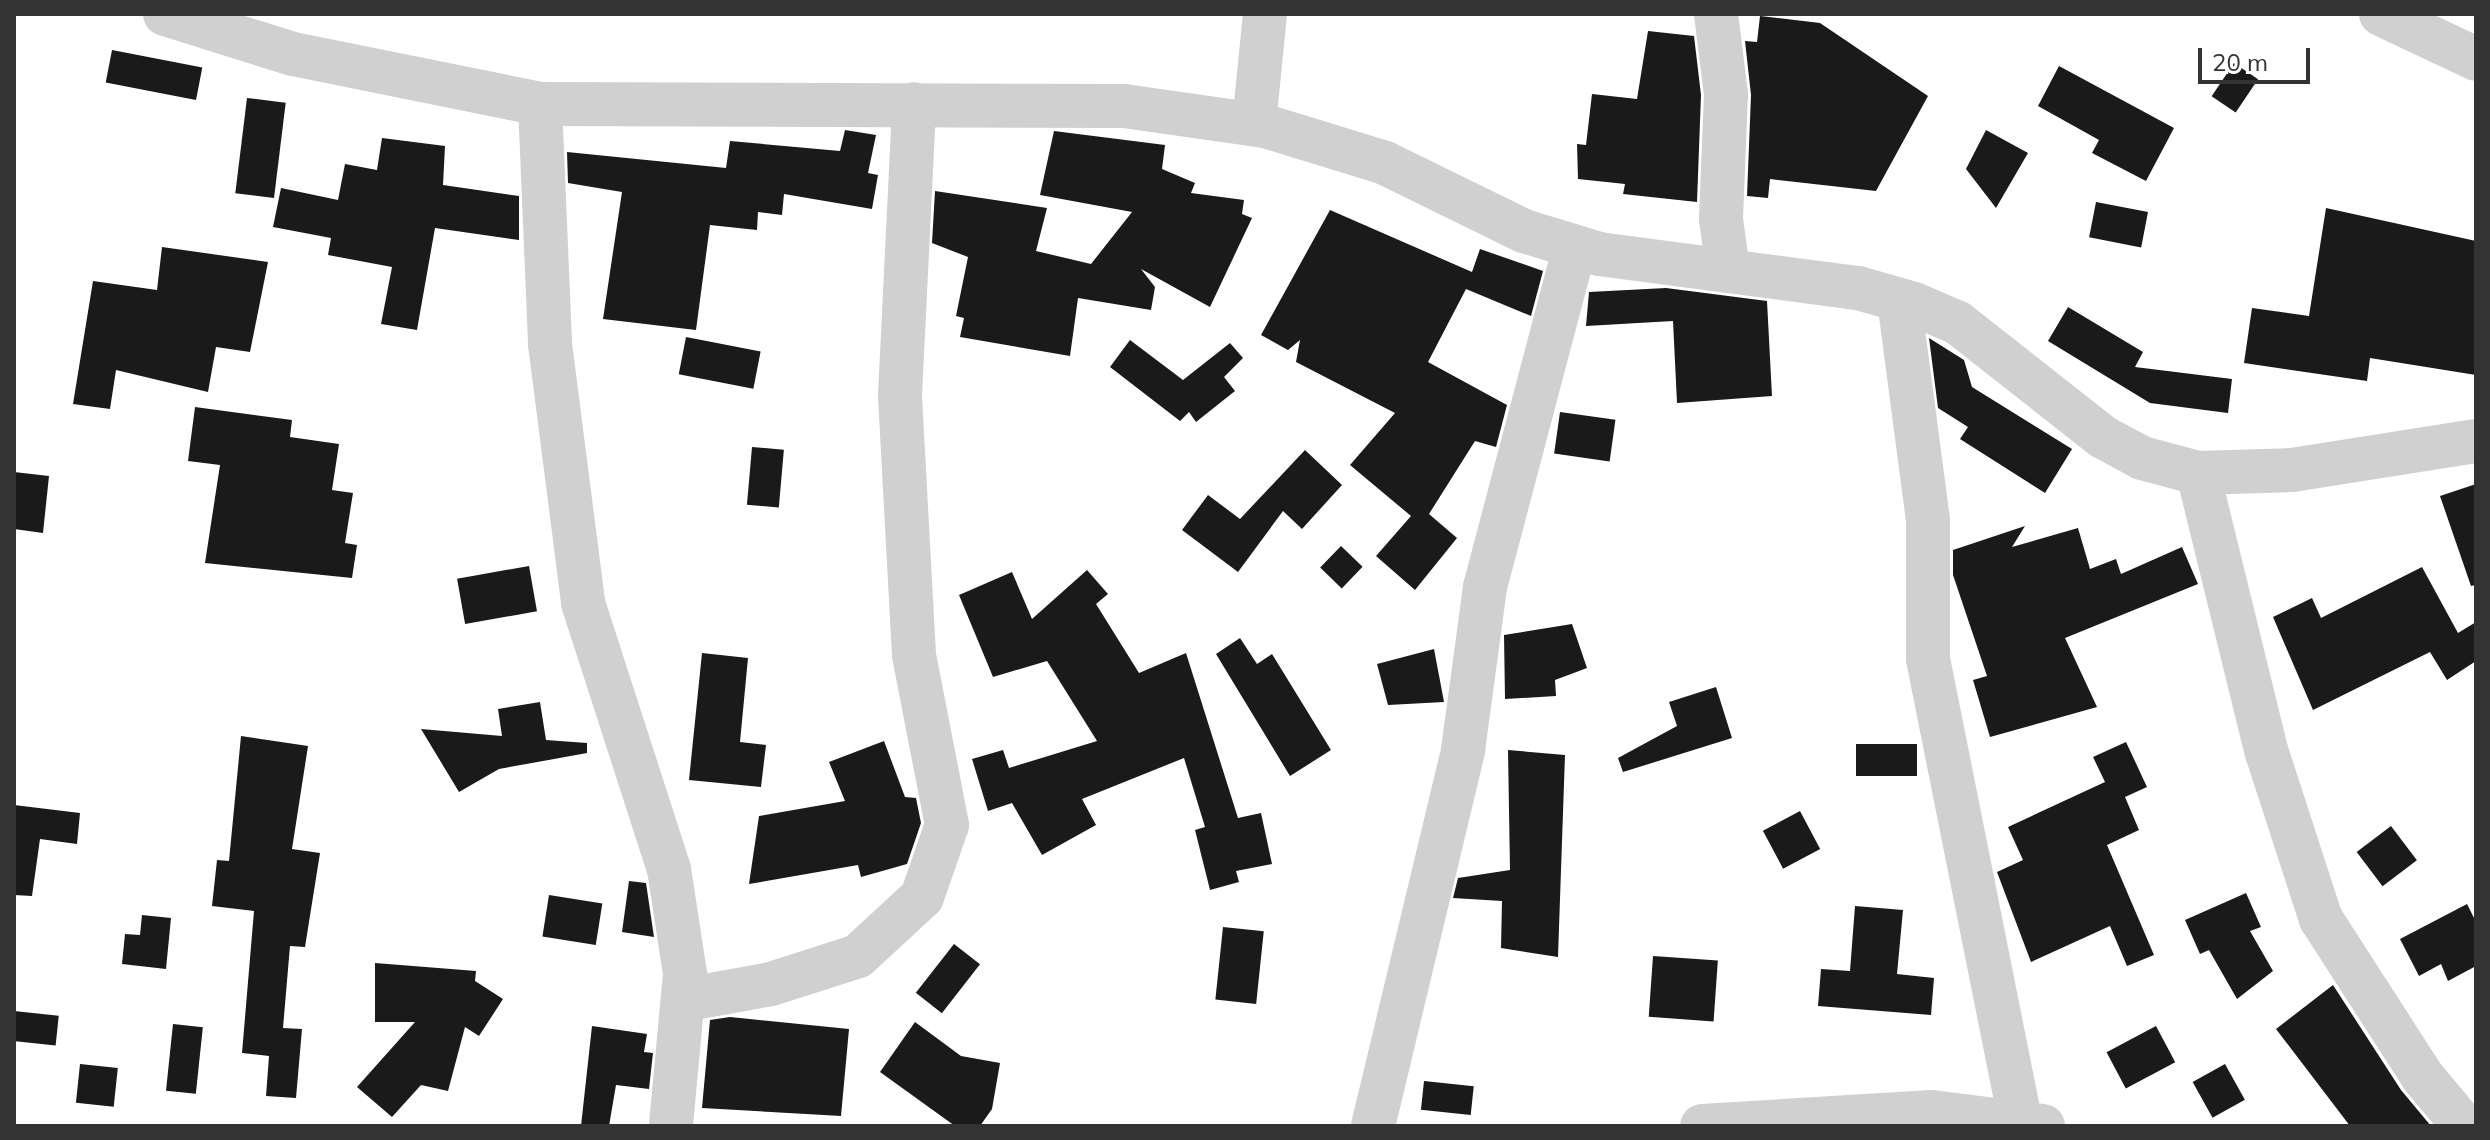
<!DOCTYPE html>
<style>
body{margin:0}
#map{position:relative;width:2490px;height:1140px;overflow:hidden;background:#fff;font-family:Mulish,sans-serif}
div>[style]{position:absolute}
.building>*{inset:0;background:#1a1a1a;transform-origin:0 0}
.minor>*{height:44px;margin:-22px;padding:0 22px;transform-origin:22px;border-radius:22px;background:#d0d0d0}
span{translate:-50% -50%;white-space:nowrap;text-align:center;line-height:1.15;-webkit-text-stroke:8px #fff;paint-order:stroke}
.frame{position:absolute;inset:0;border:16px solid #333;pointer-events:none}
.scale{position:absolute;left:2198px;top:48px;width:112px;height:36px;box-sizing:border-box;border:4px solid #333;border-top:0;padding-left:10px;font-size:24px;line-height:28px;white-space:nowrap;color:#333;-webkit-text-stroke:6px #fff;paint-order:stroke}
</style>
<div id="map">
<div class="building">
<i style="clip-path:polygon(1760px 16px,1820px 23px,1928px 96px,1876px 191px,1770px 179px,1768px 198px,1747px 196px,1751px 95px,1745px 41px,1757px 42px)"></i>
<i style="clip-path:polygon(1648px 31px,1694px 36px,1701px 95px,1697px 202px,1623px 194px,1625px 184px,1578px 179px,1577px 144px,1586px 145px,1592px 94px,1637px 99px)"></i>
<i style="left:112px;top:50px;width:92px;height:33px;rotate:11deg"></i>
<i style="left:2234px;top:63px;width:29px;height:40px;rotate:34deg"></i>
<i style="clip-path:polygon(2059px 66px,2174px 128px,2146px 181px,2092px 153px,2099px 140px,2038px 106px)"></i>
<i style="left:247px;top:98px;width:39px;height:96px;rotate:7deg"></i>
<i style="clip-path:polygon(845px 130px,876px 135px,868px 173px,878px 175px,872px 209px,784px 194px,782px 215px,758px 212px,757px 230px,710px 225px,696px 330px,603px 319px,622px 192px,568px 183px,567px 152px,726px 168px,730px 141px,840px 151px)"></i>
<i style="clip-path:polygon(1986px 130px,2028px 153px,1996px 208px,1966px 169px)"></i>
<i style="clip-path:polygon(1054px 131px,1165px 145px,1162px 169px,1195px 183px,1191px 193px,1244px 200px,1242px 214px,1252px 218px,1210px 307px,1141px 269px,1155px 287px,1151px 310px,1078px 298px,1070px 356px,960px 337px,964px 318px,956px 316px,968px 257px,932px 243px,935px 191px,1047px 208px,1036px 251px,1091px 264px,1132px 212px,1040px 195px)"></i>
<i style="clip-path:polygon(382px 138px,445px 146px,443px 185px,519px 196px,519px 240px,435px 228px,417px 330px,381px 324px,392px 267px,328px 255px,331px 238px,273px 227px,281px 188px,338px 200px,345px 164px,377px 170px)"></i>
<i style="left:2096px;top:202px;width:53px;height:36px;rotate:11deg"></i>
<i style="clip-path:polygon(2326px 208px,2476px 241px,2476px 375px,2370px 358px,2367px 381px,2244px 363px,2252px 308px,2309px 316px)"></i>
<i style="clip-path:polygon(1330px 210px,1472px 272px,1480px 249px,1543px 271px,1531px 316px,1466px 289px,1428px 362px,1507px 405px,1496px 447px,1475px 441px,1429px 514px,1457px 538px,1415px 590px,1376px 556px,1411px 516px,1350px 465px,1395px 413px,1296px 362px,1300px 340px,1288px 350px,1261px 335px)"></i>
<i style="clip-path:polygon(162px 247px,268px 262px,250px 352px,216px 347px,208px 392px,116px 370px,110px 409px,73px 404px,93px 281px,157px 290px)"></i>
<i style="clip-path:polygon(1666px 288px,1767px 301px,1772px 396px,1677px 403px,1673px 321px,1586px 326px,1589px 292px)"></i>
<i style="clip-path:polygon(2068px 307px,2143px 352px,2135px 367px,2232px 379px,2228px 413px,2150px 403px,2048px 341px)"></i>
<i style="left:686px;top:337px;width:76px;height:38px;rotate:11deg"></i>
<i style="clip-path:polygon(1929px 338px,1964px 360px,1972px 387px,2072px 449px,2045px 493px,1960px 439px,1968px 427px,1938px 408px)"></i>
<i style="clip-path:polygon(1130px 340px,1183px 380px,1230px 343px,1243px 358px,1224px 377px,1235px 391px,1196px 422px,1189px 412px,1180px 421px,1110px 367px)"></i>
<i style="clip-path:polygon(195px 407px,292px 420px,290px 437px,339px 444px,332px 490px,353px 493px,345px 543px,357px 545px,352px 578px,205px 563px,220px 465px,188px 461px)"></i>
<i style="left:1560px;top:412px;width:56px;height:42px;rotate:8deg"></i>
<i style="left:752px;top:447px;width:32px;height:58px;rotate:5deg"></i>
<i style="clip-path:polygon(1305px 450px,1342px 485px,1302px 529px,1283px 511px,1238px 572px,1182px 530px,1208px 495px,1240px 519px)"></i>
<i style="clip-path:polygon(14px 472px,49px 476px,43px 533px,14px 529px)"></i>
<i style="clip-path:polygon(2476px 484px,2476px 585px,2471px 586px,2440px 496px)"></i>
<i style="clip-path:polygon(2025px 526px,2012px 547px,2078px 528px,2090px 569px,2116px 559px,2121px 574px,2182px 547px,2198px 584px,2065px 638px,2097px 707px,1990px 737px,1973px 680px,1987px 676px,1953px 575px,1953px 550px)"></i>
<i style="left:1341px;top:546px;width:30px;height:30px;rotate:44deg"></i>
<i style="left:529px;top:566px;width:46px;height:73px;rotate:80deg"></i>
<i style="clip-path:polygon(2422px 567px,2458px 633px,2476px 622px,2476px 661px,2447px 680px,2430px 652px,2313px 710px,2273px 617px,2312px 598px,2321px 618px)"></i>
<i style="clip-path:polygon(1087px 570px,1108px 594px,1096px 604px,1139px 673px,1186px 653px,1238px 818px,1261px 813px,1272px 864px,1236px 871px,1239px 882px,1210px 890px,1195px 830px,1205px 827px,1184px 758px,1082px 799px,1096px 825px,1042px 855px,1012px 803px,988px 811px,972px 759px,1003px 750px,1009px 768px,1097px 741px,1047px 661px,993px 677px,959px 595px,1012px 572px,1032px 619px)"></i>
<i style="clip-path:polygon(1572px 624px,1587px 668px,1555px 680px,1556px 696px,1505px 699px,1504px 635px)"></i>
<i style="clip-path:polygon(1240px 638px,1257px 664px,1272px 654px,1331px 750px,1290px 776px,1216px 654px)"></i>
<i style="clip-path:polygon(1434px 649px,1444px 702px,1388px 705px,1377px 664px)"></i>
<i style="clip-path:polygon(702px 653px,748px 658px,740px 742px,766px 745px,761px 787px,689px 780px)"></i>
<i style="clip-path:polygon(1716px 687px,1732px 738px,1623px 772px,1618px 758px,1677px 726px,1669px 702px)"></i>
<i style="clip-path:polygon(540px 702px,546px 740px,587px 743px,587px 753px,499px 769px,459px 792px,421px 729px,502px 736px,498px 709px)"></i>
<i style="clip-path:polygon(241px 736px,308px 746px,292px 849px,320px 853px,305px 947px,290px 946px,283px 1028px,302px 1029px,296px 1098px,266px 1096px,269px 1056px,242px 1053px,254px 911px,212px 906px,217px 860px,229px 861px)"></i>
<i style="clip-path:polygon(884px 741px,905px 797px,916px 798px,921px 823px,907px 864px,861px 877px,858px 865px,749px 884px,759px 816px,845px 801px,829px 762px)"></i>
<i style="clip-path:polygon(2126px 742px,2147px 787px,2125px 797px,2139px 830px,2107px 845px,2154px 955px,2127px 966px,2110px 926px,2031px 962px,1997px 872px,2023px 860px,2008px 827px,2105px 782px,2093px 757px)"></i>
<i style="left:1917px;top:744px;width:32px;height:61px;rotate:90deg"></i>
<i style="clip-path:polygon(1508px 750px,1565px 755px,1558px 957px,1501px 948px,1502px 901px,1453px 898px,1458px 878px,1510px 870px)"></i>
<i style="clip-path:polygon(14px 805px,80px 813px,77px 844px,40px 839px,32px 896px,14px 895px)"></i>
<i style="left:1800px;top:811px;width:43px;height:42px;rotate:62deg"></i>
<i style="left:2391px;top:826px;width:43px;height:43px;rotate:53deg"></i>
<i style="clip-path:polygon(629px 881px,646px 883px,654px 937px,622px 932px)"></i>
<i style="clip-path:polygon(2246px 893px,2261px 927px,2250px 931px,2273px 971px,2237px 999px,2209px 950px,2200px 954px,2185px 920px)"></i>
<i style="left:549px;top:895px;width:54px;height:42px;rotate:9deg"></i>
<i style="clip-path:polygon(2467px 904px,2476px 922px,2476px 966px,2448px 981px,2441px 964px,2419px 976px,2400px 939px)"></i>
<i style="clip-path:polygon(1855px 906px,1903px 910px,1897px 974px,1934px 978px,1931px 1015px,1818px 1006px,1821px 969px,1850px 971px)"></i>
<i style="clip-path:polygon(142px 915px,171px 918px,166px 969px,122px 964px,125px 934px,140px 935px)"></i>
<i style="left:1223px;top:927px;width:41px;height:73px;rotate:6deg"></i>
<i style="left:954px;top:944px;width:33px;height:62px;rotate:38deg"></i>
<i style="left:1653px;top:956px;width:65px;height:61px;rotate:4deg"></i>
<i style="clip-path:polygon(375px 963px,476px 971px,475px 981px,503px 999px,479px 1036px,465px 1027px,448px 1091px,421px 1085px,392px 1117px,357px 1087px,415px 1022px,375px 1022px)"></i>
<i style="clip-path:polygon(2333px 985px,2401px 1090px,2431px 1126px,2350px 1126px,2276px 1029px)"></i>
<i style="left:14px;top:1011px;width:45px;height:30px;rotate:6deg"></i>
<i style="clip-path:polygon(730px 1017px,849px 1029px,841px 1116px,702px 1108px,710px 1020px)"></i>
<i style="clip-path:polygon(915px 1022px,961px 1056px,1000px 1063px,992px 1109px,980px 1126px,955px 1126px,880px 1072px)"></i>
<i style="left:173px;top:1024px;width:30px;height:67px;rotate:6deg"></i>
<i style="clip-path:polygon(592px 1026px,647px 1034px,644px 1052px,653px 1053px,649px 1089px,616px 1085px,609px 1126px,581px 1126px)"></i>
<i style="left:2156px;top:1026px;width:41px;height:56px;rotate:62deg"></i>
<i style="left:80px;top:1064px;width:38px;height:39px;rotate:6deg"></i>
<i style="left:2225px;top:1064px;width:41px;height:37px;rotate:61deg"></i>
<i style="left:1424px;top:1081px;width:50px;height:29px;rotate:6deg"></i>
</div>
<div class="minor">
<i style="left:165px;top:14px;width:134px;rotate:17.4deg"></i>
<i style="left:293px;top:54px;width:252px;rotate:11.4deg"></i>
<i style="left:540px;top:104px;width:584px;rotate:0.2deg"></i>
<i style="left:1124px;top:106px;width:142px;rotate:8.1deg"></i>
<i style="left:1265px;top:126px;width:126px;rotate:17.1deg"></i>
<i style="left:1385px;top:163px;width:155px;rotate:26.1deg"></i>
<i style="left:1524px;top:231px;width:78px;rotate:17deg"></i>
<i style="left:1599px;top:254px;width:261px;rotate:7.5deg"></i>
<i style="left:1858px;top:288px;width:58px;rotate:15.9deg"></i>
<i style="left:1914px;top:304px;width:48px;rotate:23.4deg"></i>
<i style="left:1958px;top:323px;width:184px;rotate:38.2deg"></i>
<i style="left:2103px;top:437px;width:44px;rotate:28.3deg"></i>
<i style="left:2142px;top:458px;width:58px;rotate:15deg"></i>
<i style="left:2198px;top:473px;width:94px;rotate:-1.8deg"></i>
<i style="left:2292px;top:470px;width:186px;rotate:-9deg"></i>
<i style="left:1716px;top:14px;width:81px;rotate:82.9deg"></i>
<i style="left:1726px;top:94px;width:125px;rotate:92.3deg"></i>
<i style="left:1721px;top:219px;width:52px;rotate:82.3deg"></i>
<i style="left:2381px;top:14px;width:105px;rotate:25.3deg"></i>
<i style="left:540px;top:104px;width:240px;rotate:87.6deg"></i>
<i style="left:550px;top:344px;width:261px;rotate:82.7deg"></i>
<i style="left:583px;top:603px;width:280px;rotate:72.1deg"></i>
<i style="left:669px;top:869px;width:106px;rotate:81.3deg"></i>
<i style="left:685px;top:974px;width:153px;rotate:95.3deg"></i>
<i style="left:1254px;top:124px;width:111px;rotate:-84.3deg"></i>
<i style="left:1899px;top:300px;width:223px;rotate:82.5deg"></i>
<i style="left:1928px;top:521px;width:138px;rotate:90deg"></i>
<i style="left:1928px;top:659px;width:471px;rotate:78.7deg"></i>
<i style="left:2198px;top:473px;width:288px;rotate:76.2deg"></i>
<i style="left:2267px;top:753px;width:175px;rotate:72deg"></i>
<i style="left:2321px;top:919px;width:187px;rotate:57.2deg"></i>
<i style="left:2422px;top:1076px;width:65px;rotate:50deg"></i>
<i style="left:683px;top:1000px;width:89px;rotate:-10.3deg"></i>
<i style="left:771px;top:984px;width:91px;rotate:-17.8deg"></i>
<i style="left:858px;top:956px;width:87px;rotate:-42.7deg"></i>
<i style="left:922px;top:897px;width:76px;rotate:-70.9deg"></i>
<i style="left:947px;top:825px;width:173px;rotate:-101deg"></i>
<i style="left:914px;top:655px;width:260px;rotate:-93.1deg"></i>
<i style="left:900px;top:395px;width:291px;rotate:-87.2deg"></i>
<i style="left:1373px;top:1126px;width:387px;rotate:-76.5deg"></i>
<i style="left:1463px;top:750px;width:164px;rotate:-82.3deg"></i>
<i style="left:1485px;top:587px;width:352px;rotate:-75.2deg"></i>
<i style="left:1702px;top:1126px;width:230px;rotate:-3.5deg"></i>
<i style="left:1932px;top:1112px;width:112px;rotate:7.2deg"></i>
</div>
<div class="frame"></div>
<div class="scale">20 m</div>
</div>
